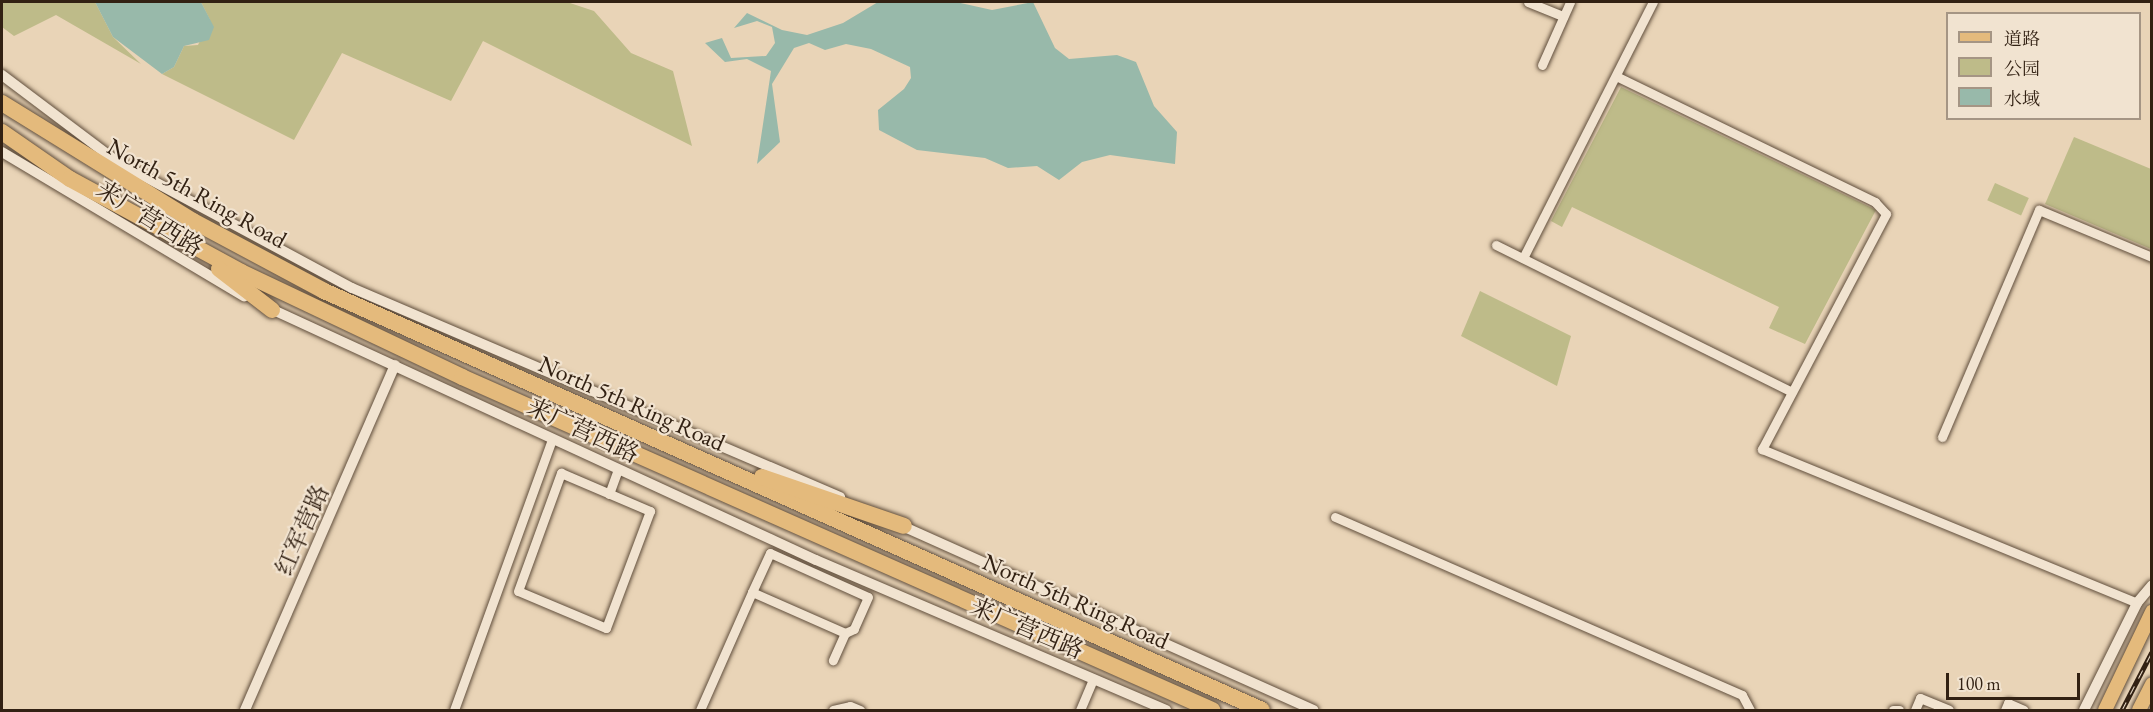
<!DOCTYPE html>
<meta charset="utf-8">
<style>
body{margin:0}
#map{position:relative;width:2153px;height:712px;overflow:hidden;background:#e9d4b7;font-family:"EB Garamond","Noto Serif SC",serif}
div>[style]{position:absolute}
.green>*{inset:0;background:#bebb89;transform-origin:0 0}
.water>*{inset:0;background:#98b9aa}
.roads{filter:drop-shadow(0 0 2px #604e3c) drop-shadow(0 0 2px #604e3c)}
.minor>*{height:9px;margin:-4.5px;padding:0 4.5px;transform-origin:4.5px;border-radius:4.5px;background:#f1e3d0}
.tertiary>*{height:10px;margin:-5px;padding:0 5px;transform-origin:5px;border-radius:5px;background:#f1e3d0}
.primary>*{height:14px;margin:-7px;padding:0 7px;transform-origin:7px;border-radius:7px;background:#e4ba7c}
.motorway>*{height:16px;margin:-8px;padding:0 8px;transform-origin:8px;border-radius:8px;background:#e4ba7c}
.rail>*{height:5px;margin-top:-2.5px;transform-origin:0;background:repeating-linear-gradient(90deg,#f1e3d0 0 9px,#322113 0 18px);box-sizing:border-box;border-block:2px solid #322113}
span{translate:-50% -50%;white-space:nowrap;text-align:center;line-height:1.15;-webkit-text-stroke:4.5px #f1e3d0;paint-order:stroke}
.street-label{font-size:24px;color:#322113}
.frame{position:absolute;inset:0;border:3px solid #322113;pointer-events:none}
.legend{position:absolute;left:1946px;top:12px;width:195px;height:108px;box-sizing:border-box;background:#f1e3d0;border:2px solid #a59584;margin:0;padding:8px 10px;list-style:none;font-size:18px;color:#322113}
.legend li{display:flex;align-items:center;gap:12px;height:30px}
.legend b{width:30px;border:2px solid #a59584}
.scale{position:absolute;left:1946px;top:673px;width:134px;height:27px;box-sizing:border-box;border:3px solid #322113;border-top:0;padding-left:8px;font-size:18px;line-height:21px;white-space:nowrap;color:#322113;-webkit-text-stroke:4px #f1e3d0;paint-order:stroke}
</style>
<div id="map">
<div class="green">
<i style="clip-path:polygon(2px 2px,95px 2px,113px 37px,141px 64px,56px 15px,14px 36px,2px 27px)"></i>
<i style="clip-path:polygon(201px 2px,567px 2px,594px 11px,631px 53px,673px 71px,692px 146px,483px 41px,451px 101px,342px 53px,294px 140px,162px 74px,174px 67px,184px 46px,198px 45px,210px 20px)"></i>
<i style="clip-path:polygon(1621px 87px,1876px 210px,1805px 344px,1769px 328px,1779px 307px,1572px 207px,1562px 227px,1551px 221px)"></i>
<i style="clip-path:polygon(2074px 137px,2151px 169px,2151px 249px,2045px 204px)"></i>
<i style="left:1995px;top:183px;width:37px;height:19px;rotate:24deg"></i>
<i style="clip-path:polygon(1480px 291px,1571px 336px,1557px 386px,1461px 336px)"></i>
</div>
<div class="water">
<i style="clip-path:polygon(95px 2px,201px 2px,214px 27px,209px 40px,184px 46px,174px 67px,162px 74px,113px 37px)"></i>
<i style="clip-path:polygon(878px 2px,956px 2px,992px 10px,1033px 2px,1055px 48px,1069px 59px,1117px 55px,1136px 62px,1154px 106px,1177px 132px,1175px 164px,1110px 155px,1082px 162px,1059px 180px,1037px 166px,1008px 168px,985px 158px,917px 150px,879px 130px,878px 110px,904px 89px,911px 78px,910px 67px,871px 49px,846px 44px,825px 50px,809px 43px,794px 48px,772px 84px,780px 142px,757px 164px,771px 71px,747px 59px,725px 62px,705px 43px,722px 38px,731px 58px,766px 56px,775px 43px,772px 27px,757px 21px,734px 28px,747px 13px,782px 30px,807px 35px,843px 23px)"></i>
</div>
<div class="roads">
<div class="minor">
<i style="left:1528px;top:2px;width:38px;rotate:22deg"></i>
<i style="left:1542px;top:65px;width:69px;rotate:-66deg"></i>
<i style="left:1618px;top:77px;width:286px;rotate:25.9deg"></i>
<i style="left:1875px;top:202px;width:16px;rotate:47deg"></i>
<i style="left:1886px;top:214px;width:266px;rotate:117.8deg"></i>
<i style="left:1762px;top:449px;width:405px;rotate:22.3deg"></i>
<i style="left:1496px;top:245px;width:330px;rotate:26.4deg"></i>
<i style="left:1523px;top:258px;width:287px;rotate:-63.1deg"></i>
<i style="left:1942px;top:437px;width:247px;rotate:-66.9deg"></i>
<i style="left:2039px;top:210px;width:122px;rotate:22.6deg"></i>
<i style="left:561px;top:473px;width:97px;rotate:23.1deg"></i>
<i style="left:650px;top:511px;width:125px;rotate:110.6deg"></i>
<i style="left:606px;top:628px;width:95px;rotate:-157.2deg"></i>
<i style="left:518px;top:591px;width:126px;rotate:-70deg"></i>
<i style="left:609px;top:494px;width:27px;rotate:-70deg"></i>
<i style="left:1335px;top:517px;width:444px;rotate:23.6deg"></i>
<i style="left:1742px;top:695px;width:17px;rotate:62deg"></i>
<i style="left:752px;top:592px;width:43px;rotate:-65.2deg"></i>
<i style="left:770px;top:553px;width:107px;rotate:24.2deg"></i>
<i style="left:868px;top:597px;width:35px;rotate:114deg"></i>
<i style="left:854px;top:629px;width:10px;rotate:156deg"></i>
<i style="left:454px;top:710px;width:288px;rotate:-70.1deg"></i>
<i style="left:700px;top:710px;width:129px;rotate:-66.2deg"></i>
<i style="left:752px;top:592px;width:102px;rotate:23.8deg"></i>
<i style="left:845px;top:633px;width:30px;rotate:114deg"></i>
<i style="left:833px;top:710px;width:17px;rotate:-13deg"></i>
<i style="left:850px;top:706px;width:11px;rotate:22deg"></i>
<i style="left:1080px;top:710px;width:34px;rotate:-67deg"></i>
<i style="left:1893px;top:710px;width:6px"></i>
<i style="left:1915px;top:710px;width:13px;rotate:-67deg"></i>
<i style="left:1920px;top:698px;width:31px;rotate:22deg"></i>
<i style="left:2005px;top:710px;width:8px;rotate:-67deg"></i>
<i style="left:2008px;top:703px;width:17px;rotate:24deg"></i>
</div>
<div class="tertiary">
<i style="left:2px;top:75px;width:143px;rotate:37deg"></i>
<i style="left:116px;top:161px;width:268px;rotate:28.3deg"></i>
<i style="left:352px;top:288px;width:531px;rotate:23.18deg"></i>
<i style="left:2px;top:152px;width:282px;rotate:30.8deg"></i>
<i style="left:269px;top:308px;width:602px;rotate:24.74deg"></i>
<i style="left:816px;top:560px;width:381px;rotate:23.2deg"></i>
<i style="left:900px;top:525px;width:453px;rotate:24.1deg"></i>
<i style="left:245px;top:710px;width:376px;rotate:-66.5deg"></i>
<i style="left:2084px;top:710px;width:119px;rotate:-63.6deg"></i>
<i style="left:2137px;top:603px;width:23px;rotate:-50deg"></i>
</div>
<div class="primary">
<i style="left:2105px;top:710px;width:109px;rotate:-64.4deg"></i>
<i style="left:2139px;top:710px;width:29px;rotate:-63deg"></i>
</div>
<div class="motorway">
<i style="left:2px;top:103px;width:225px;rotate:31.7deg"></i>
<i style="left:193px;top:221px;width:149px;rotate:28.1deg"></i>
<i style="left:324px;top:291px;width:1027px;rotate:24.07deg"></i>
<i style="left:2px;top:132px;width:83px;rotate:34.7deg"></i>
<i style="left:70px;top:179px;width:195px;rotate:28.5deg"></i>
<i style="left:241px;top:272px;width:245px;rotate:25.4deg"></i>
<i style="left:462px;top:377px;width:821px;rotate:23.94deg"></i>
<i style="left:219px;top:269px;width:67px;rotate:37.7deg"></i>
<i style="left:762px;top:477px;width:150px;rotate:19deg"></i>
</div>
</div>
<div class="rail">
<i style="left:2122px;top:710px;width:65px;rotate:-62.7deg"></i>
</div>
<div class="street-label">
<span style="left:197px;top:193px;rotate:29deg">North 5th Ring Road</span>
<span style="left:150px;top:218px;rotate:32deg">来广营西路</span>
<span style="left:632px;top:403px;rotate:24deg">North 5th Ring Road</span>
<span style="left:583px;top:430px;rotate:25deg">来广营西路</span>
<span style="left:302px;top:530px;rotate:-66deg">红军营路</span>
<span style="left:1076px;top:601px;rotate:24deg">North 5th Ring Road</span>
<span style="left:1027px;top:628px;rotate:23deg">来广营西路</span>
</div>
<div class="frame"></div>
<ul class="legend">
<li><b style="height:8px;background:#e4ba7c"></b>道路</li>
<li><b style="height:16px;background:#bebb89"></b>公园</li>
<li><b style="height:16px;background:#98b9aa"></b>水域</li>
</ul>
<div class="scale">100 m</div>
</div>
